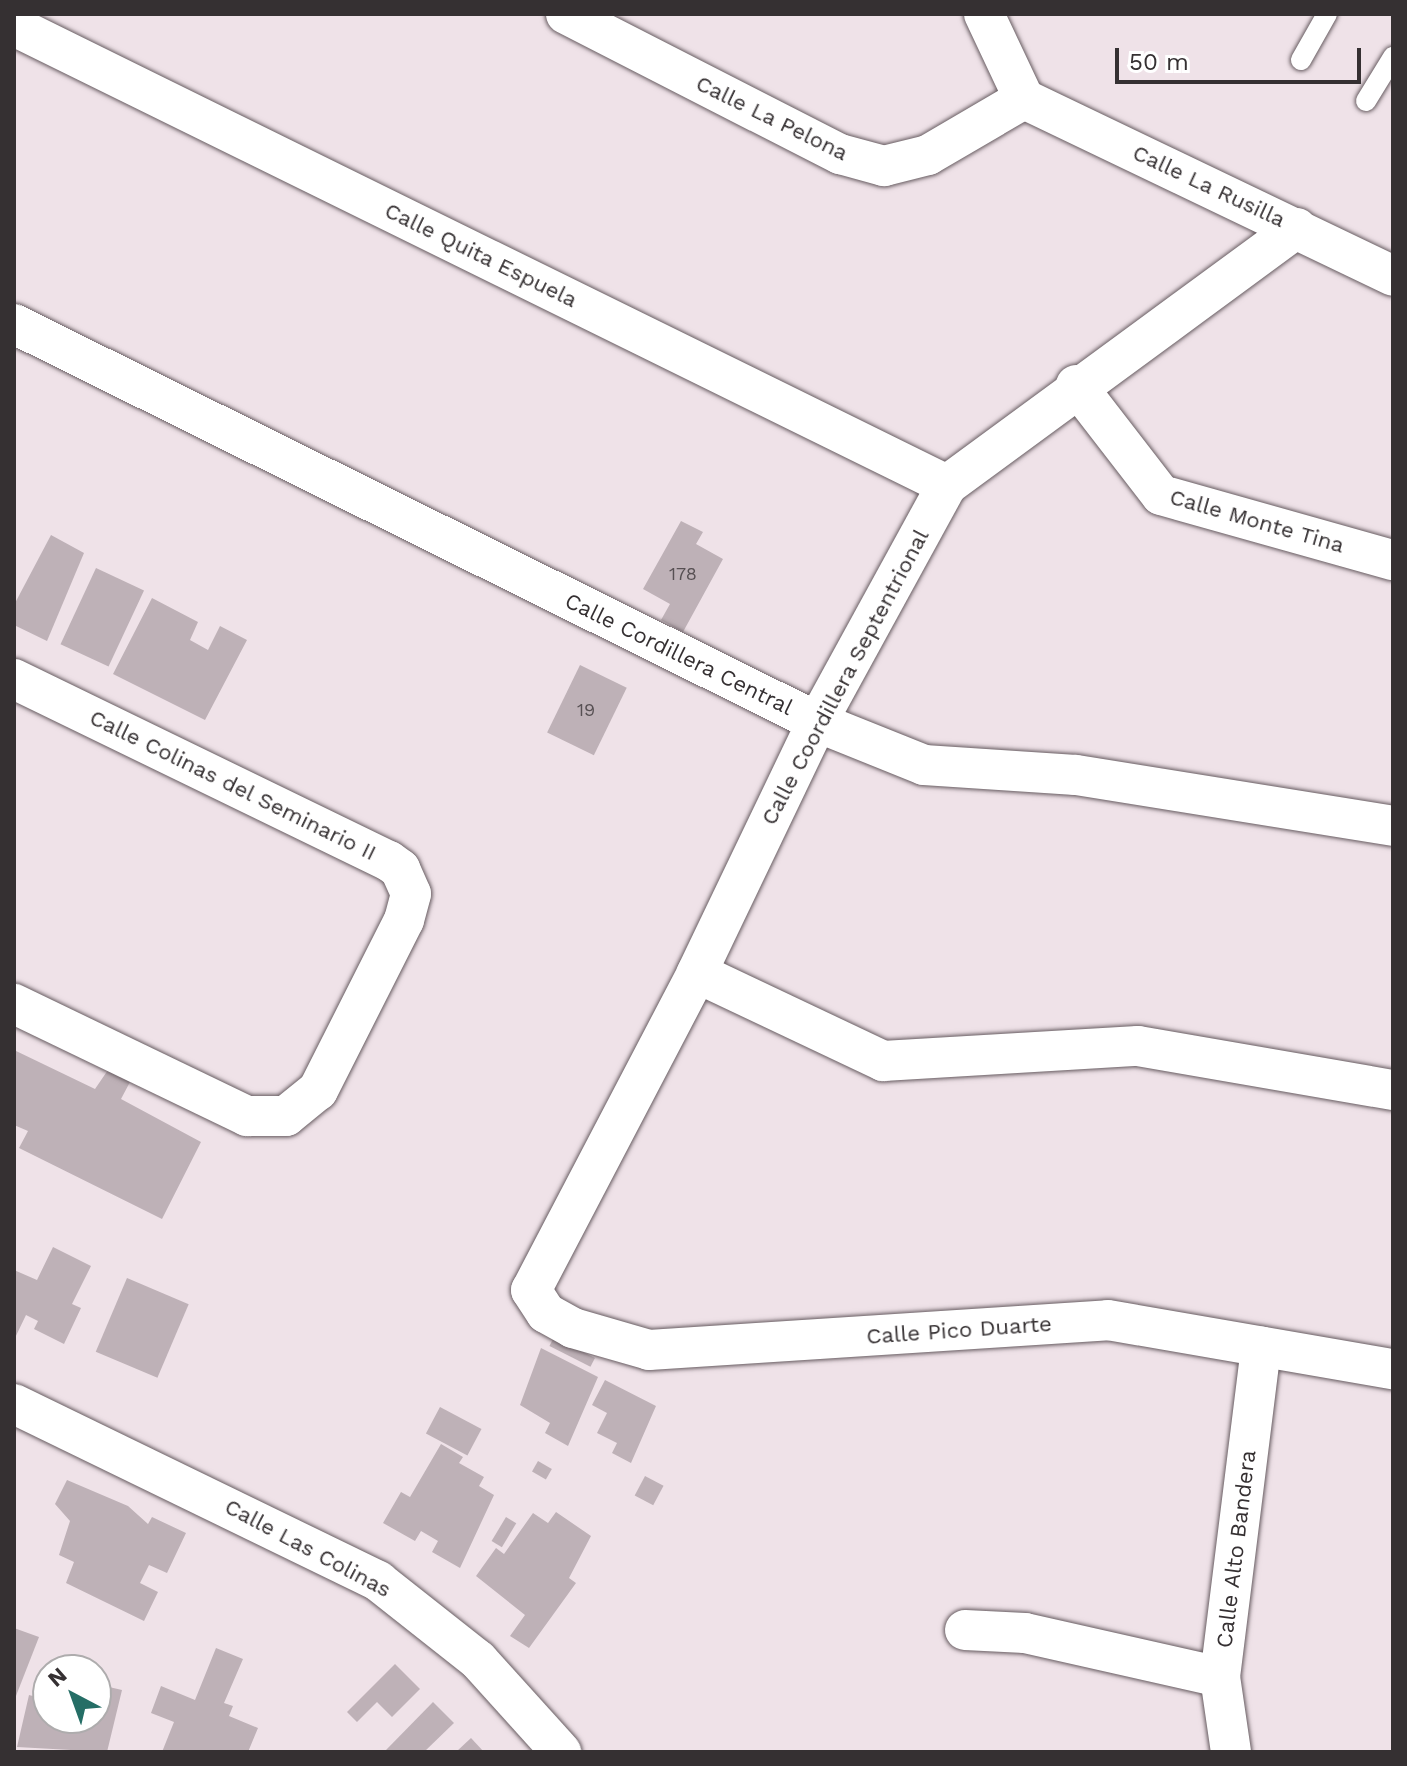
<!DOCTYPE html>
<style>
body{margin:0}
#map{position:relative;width:1407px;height:1766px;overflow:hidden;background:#efe2e8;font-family:"Work Sans",sans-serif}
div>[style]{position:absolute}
.building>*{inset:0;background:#beb1b7;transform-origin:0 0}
.roads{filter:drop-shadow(0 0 2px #675c61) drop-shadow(0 0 2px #675c61)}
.lane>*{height:20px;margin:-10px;padding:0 10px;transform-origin:10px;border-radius:10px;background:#fff}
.street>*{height:40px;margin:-20px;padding:0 20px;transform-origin:20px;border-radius:20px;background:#fff}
span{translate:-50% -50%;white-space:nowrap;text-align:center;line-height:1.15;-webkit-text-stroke:7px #fff;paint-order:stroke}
.number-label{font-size:18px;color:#575053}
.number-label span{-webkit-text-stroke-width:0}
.street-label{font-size:22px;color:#353032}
.frame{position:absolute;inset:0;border:16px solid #353032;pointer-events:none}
.north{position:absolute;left:32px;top:1654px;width:80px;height:80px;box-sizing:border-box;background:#fff;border:2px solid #aeacad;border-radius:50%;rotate:319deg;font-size:22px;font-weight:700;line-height:32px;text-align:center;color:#353032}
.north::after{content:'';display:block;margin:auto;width:28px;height:36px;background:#256e66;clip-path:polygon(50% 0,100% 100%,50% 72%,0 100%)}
.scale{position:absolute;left:1115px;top:48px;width:246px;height:36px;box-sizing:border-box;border:4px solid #353032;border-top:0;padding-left:10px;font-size:24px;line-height:28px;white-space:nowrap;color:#353032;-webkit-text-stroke:6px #fff;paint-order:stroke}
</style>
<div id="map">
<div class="building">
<i style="clip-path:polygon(681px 521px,703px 532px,696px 544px,723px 559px,683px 632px,661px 620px,670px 604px,643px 589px)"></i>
<i style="clip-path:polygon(51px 535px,84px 553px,47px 641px,14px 625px,14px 605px)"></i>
<i style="left:96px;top:568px;width:53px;height:84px;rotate:25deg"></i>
<i style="clip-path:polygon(152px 598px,198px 622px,190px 640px,208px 650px,220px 626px,247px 640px,205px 720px,113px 674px)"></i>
<i style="left:580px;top:665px;width:52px;height:75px;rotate:26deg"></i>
<i style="clip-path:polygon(14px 1050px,95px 1089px,108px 1070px,130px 1082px,121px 1099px,201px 1142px,162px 1219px,19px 1148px,28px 1131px,14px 1125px)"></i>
<i style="clip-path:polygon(53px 1247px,91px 1266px,72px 1304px,81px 1308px,64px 1344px,34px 1329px,38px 1321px,26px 1315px,14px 1340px,14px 1270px,37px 1280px)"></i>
<i style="left:127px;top:1278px;width:67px;height:80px;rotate:23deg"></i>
<i style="left:554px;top:1337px;width:46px;height:10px;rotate:27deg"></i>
<i style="clip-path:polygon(541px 1348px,598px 1377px,568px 1446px,545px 1433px,550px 1423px,520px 1405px)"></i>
<i style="clip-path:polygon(605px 1380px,656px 1406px,631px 1463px,612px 1453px,617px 1443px,597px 1433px,607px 1413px,592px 1405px)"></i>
<i style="left:440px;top:1407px;width:47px;height:30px;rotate:28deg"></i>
<i style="clip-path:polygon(441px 1444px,463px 1457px,459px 1463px,484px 1477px,479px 1486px,494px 1495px,460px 1568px,432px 1552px,438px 1541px,421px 1531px,415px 1541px,383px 1523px,401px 1492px,410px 1497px)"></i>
<i style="left:538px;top:1461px;width:16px;height:12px;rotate:30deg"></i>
<i style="left:645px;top:1476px;width:21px;height:22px;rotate:28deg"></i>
<i style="clip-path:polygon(67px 1480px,128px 1506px,148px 1524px,152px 1517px,186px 1533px,167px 1573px,149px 1565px,140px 1583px,158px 1592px,144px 1621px,66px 1583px,74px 1562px,59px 1555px,70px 1521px,55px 1504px)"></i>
<i style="clip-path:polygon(556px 1512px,591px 1536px,569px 1578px,576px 1583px,529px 1648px,510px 1636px,525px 1615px,476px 1576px,496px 1548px,504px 1554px,533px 1513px,548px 1523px)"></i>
<i style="left:506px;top:1517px;width:12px;height:28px;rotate:31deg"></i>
<i style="clip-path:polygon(14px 1628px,39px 1637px,14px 1701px)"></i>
<i style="clip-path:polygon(216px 1648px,243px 1659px,224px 1703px,233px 1706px,229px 1716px,258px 1728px,248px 1752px,162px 1752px,174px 1722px,151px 1713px,161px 1686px,195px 1700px)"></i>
<i style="clip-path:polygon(395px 1664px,420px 1689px,392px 1717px,377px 1702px,357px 1722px,347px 1712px)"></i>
<i style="clip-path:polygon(96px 1684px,122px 1690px,107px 1752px,17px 1747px,29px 1695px,48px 1700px,48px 1718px,96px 1718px)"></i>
<i style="clip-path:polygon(433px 1702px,454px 1723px,424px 1752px,386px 1750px)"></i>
<i style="clip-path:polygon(471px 1738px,484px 1752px,456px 1752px)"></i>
</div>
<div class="roads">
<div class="lane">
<i style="left:1301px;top:60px;width:53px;rotate:-60.5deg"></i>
<i style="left:1366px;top:101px;width:52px;rotate:-58.5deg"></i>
</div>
<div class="street">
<i style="left:566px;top:14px;width:308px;rotate:27.1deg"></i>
<i style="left:840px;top:154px;width:46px;rotate:15.3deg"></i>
<i style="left:884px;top:166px;width:45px;rotate:-14deg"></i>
<i style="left:928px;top:155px;width:111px;rotate:-30.3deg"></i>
<i style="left:984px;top:14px;width:94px;rotate:64.8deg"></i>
<i style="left:14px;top:26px;width:1040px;rotate:26.2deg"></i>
<i style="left:1024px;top:99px;width:409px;rotate:25.6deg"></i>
<i style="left:1297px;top:228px;width:434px;rotate:143.7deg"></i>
<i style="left:947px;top:485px;width:270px;rotate:118.7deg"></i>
<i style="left:817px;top:722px;width:278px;rotate:115.6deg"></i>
<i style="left:697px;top:973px;width:358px;rotate:117.6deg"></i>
<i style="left:531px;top:1290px;width:27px;rotate:57deg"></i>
<i style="left:546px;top:1313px;width:31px;rotate:29deg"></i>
<i style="left:573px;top:1328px;width:79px;rotate:16.1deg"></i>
<i style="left:649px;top:1350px;width:460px;rotate:-3.7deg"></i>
<i style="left:1108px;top:1320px;width:289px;rotate:9.8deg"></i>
<i style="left:14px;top:324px;width:896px;rotate:26.36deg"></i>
<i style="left:817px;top:722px;width:115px;rotate:21.9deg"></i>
<i style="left:924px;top:765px;width:152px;rotate:3.8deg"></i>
<i style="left:1076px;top:775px;width:321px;rotate:9.1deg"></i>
<i style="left:1076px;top:385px;width:139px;rotate:52.3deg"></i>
<i style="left:1161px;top:495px;width:241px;rotate:15.7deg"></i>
<i style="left:14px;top:679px;width:417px;rotate:25.9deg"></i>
<i style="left:389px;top:861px;width:14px;rotate:36deg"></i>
<i style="left:400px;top:869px;width:27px;rotate:66deg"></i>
<i style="left:411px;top:894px;width:27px;rotate:105deg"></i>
<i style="left:404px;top:920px;width:191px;rotate:116.8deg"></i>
<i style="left:318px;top:1090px;width:41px;rotate:140.9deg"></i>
<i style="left:286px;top:1116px;width:39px;rotate:180deg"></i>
<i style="left:247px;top:1116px;width:259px;rotate:-154.3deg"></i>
<i style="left:697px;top:973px;width:206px;rotate:25.3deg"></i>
<i style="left:883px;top:1061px;width:255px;rotate:-3.4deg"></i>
<i style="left:1138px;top:1046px;width:259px;rotate:9.8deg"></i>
<i style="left:14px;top:1404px;width:405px;rotate:25.9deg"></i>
<i style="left:378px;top:1581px;width:127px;rotate:38.3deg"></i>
<i style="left:478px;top:1660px;width:124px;rotate:47.9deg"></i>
<i style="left:965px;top:1630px;width:60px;rotate:2.9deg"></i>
<i style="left:1025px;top:1633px;width:200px;rotate:12.7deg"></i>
<i style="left:1231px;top:1752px;width:76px;rotate:-98.3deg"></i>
<i style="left:1220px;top:1677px;width:333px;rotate:-82.9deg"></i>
</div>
</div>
<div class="number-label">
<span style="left:683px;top:574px">178</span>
<span style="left:586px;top:710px">19</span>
</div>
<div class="street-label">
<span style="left:772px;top:118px;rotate:26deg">Calle La Pelona</span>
<span style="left:1209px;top:186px;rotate:25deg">Calle La Rusilla</span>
<span style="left:481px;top:255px;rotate:26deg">Calle Quita Espuela</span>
<span style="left:1257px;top:521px;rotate:16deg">Calle Monte Tina</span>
<span style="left:679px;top:654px;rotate:26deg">Calle Cordillera Central</span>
<span style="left:845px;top:677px;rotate:-62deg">Calle Coordillera Septentrional</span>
<span style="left:233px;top:785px;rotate:26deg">Calle Colinas del Seminario II</span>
<span style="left:959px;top:1330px;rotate:-4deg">Calle Pico Duarte</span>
<span style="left:308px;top:1548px;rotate:28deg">Calle Las Colinas</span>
<span style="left:1236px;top:1549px;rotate:-83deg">Calle Alto Bandera</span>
</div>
<div class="frame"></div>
<div class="north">N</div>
<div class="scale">50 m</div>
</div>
